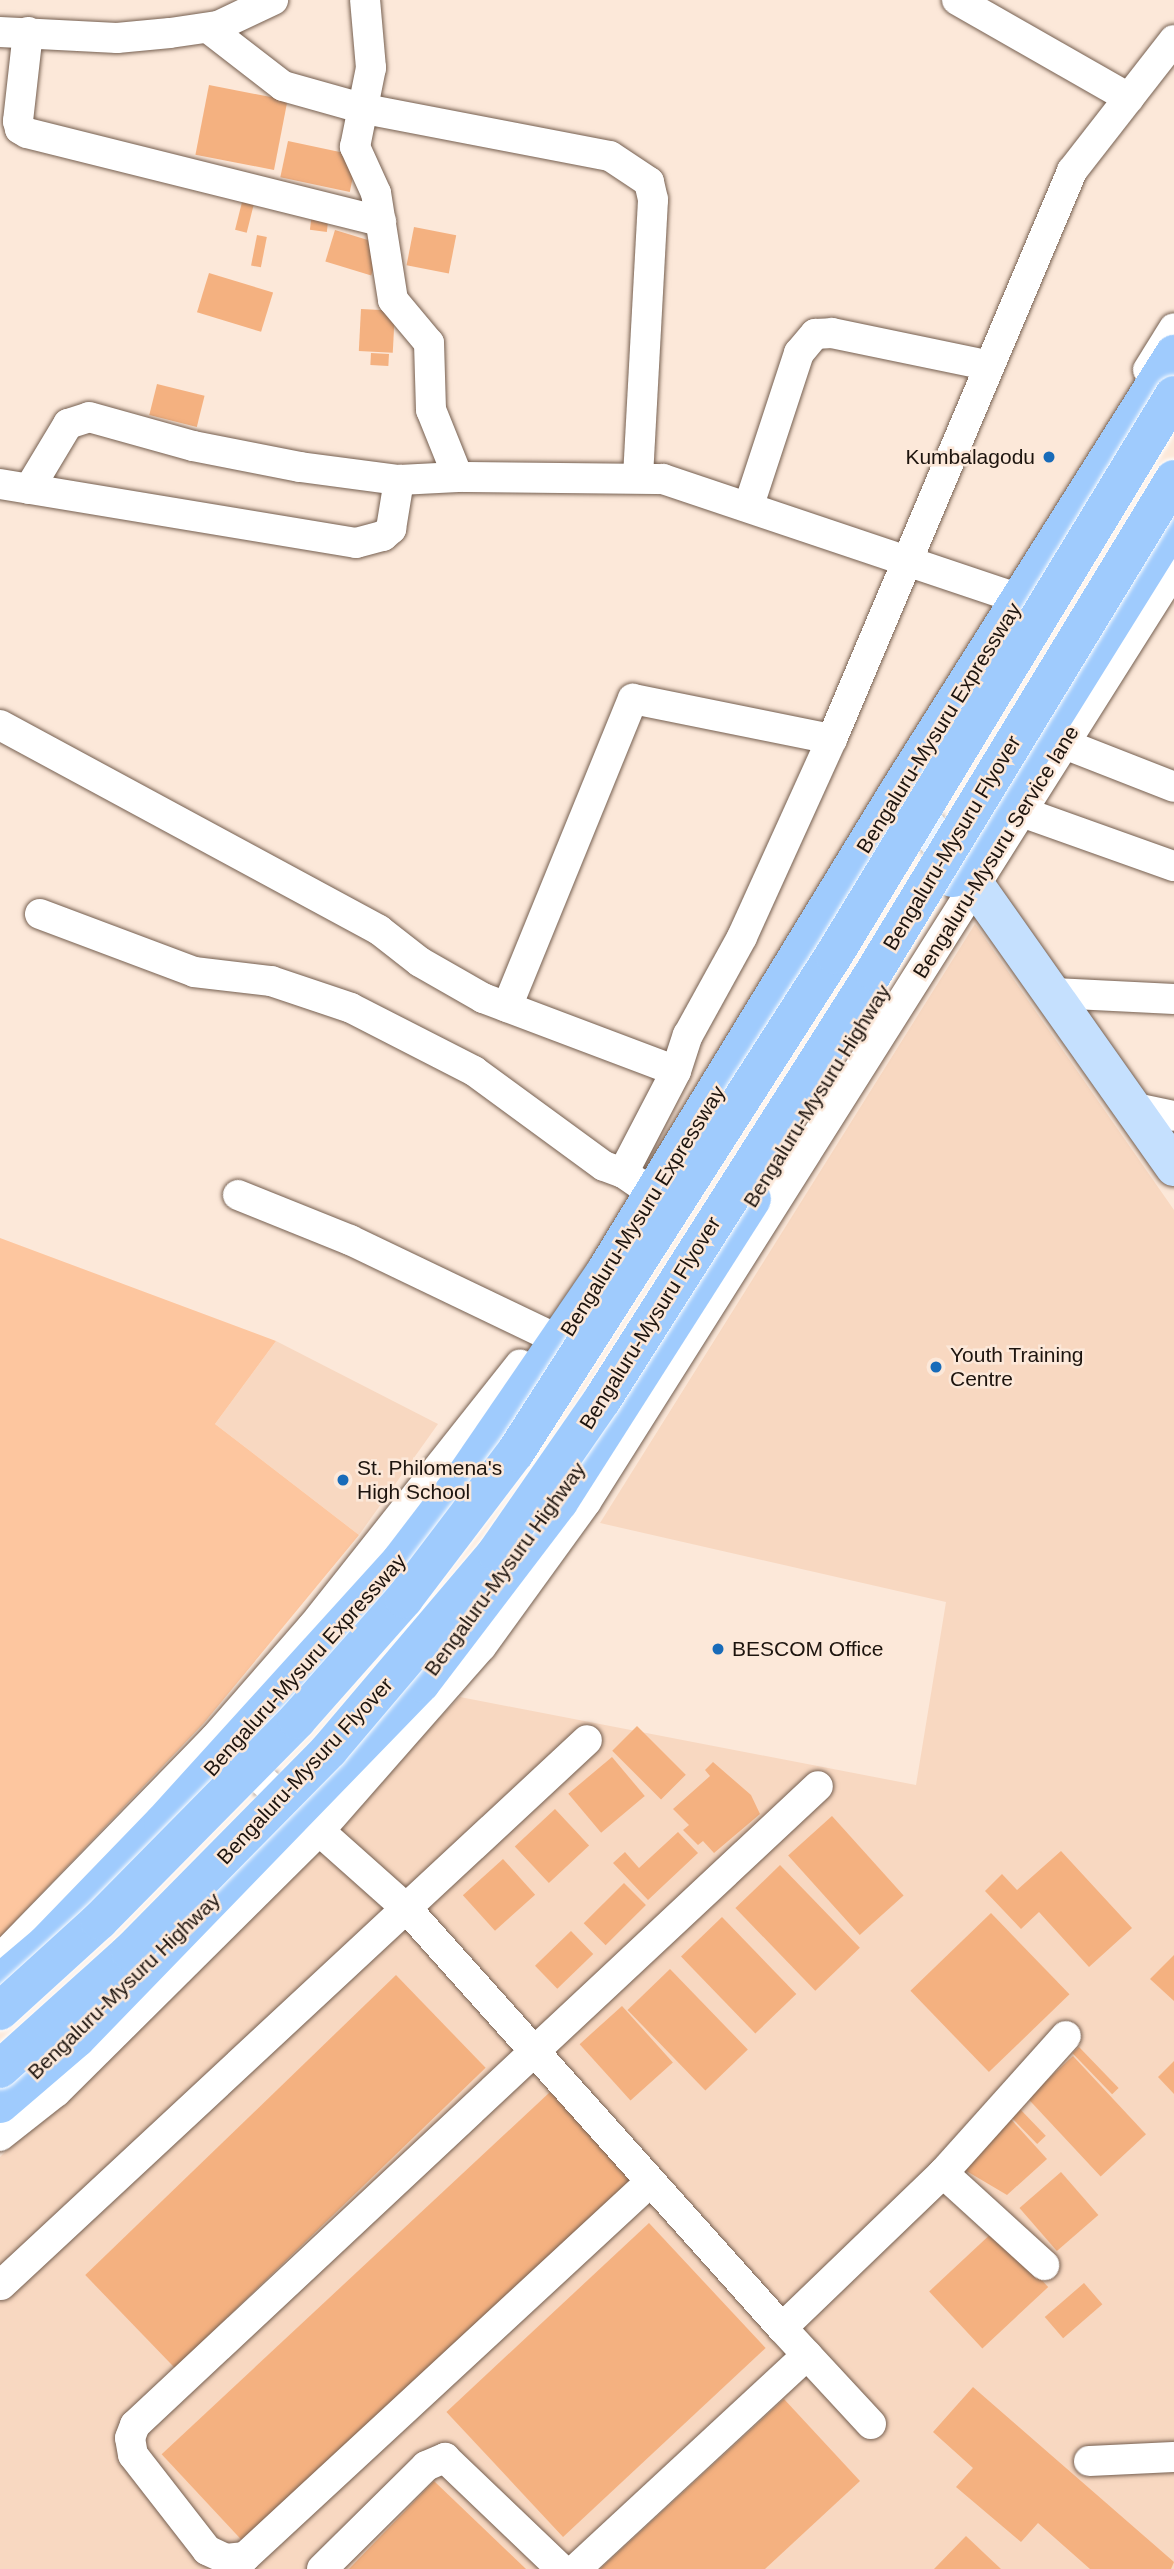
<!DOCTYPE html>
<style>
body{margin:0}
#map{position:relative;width:1174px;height:2569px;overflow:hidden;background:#fce8d9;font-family:Helvetica,sans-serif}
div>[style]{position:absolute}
.built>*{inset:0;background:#f8d8c1}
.green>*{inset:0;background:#fdc69f}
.building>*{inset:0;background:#f4b180;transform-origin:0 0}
.roads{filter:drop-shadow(0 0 2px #755f50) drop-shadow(0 0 2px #755f50)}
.minor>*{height:30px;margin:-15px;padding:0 15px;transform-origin:15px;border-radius:15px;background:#fff}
.major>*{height:38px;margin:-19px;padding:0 19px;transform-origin:19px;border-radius:19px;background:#c5e0fe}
.highway>*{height:38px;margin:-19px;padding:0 19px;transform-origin:19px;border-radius:19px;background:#9fcbfd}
.bridges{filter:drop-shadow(0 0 2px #fff) drop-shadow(0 0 2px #fff)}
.highway-bridge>*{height:38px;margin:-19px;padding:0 19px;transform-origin:19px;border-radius:19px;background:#9fcbfd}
.dots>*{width:19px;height:19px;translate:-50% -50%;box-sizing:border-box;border:4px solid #fce8d9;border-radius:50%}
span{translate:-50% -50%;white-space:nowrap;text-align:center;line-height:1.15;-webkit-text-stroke:5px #fce8d9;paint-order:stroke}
.poi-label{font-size:21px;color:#1d140e}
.right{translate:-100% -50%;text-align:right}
.left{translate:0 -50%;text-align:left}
.street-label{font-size:21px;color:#1d140e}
</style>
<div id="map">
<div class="built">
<i style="clip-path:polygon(975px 924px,1174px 1210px,1174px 2569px,0 2569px,0 2157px,460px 1697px,916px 1785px,946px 1602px,600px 1523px)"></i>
<i style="clip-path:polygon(276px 1341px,438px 1424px,359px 1535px,215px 1424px)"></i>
</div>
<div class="green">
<i style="clip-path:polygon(0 1238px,276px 1341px,215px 1424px,359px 1535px,204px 1723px,0 1937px)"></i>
</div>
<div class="building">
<i style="left:209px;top:85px;width:80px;height:71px;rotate:11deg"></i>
<i style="left:288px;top:141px;width:71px;height:37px;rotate:12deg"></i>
<i style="left:245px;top:190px;width:12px;height:41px;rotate:14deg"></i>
<i style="left:312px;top:213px;width:17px;height:17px;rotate:7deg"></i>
<i style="left:414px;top:227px;width:43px;height:39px;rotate:11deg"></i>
<i style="left:335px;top:230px;width:48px;height:33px;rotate:17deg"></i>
<i style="left:257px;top:235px;width:10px;height:31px;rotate:11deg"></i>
<i style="left:209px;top:273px;width:67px;height:41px;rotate:17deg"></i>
<i style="left:361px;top:309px;width:34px;height:42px;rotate:3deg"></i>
<i style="left:371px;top:353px;width:18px;height:12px;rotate:3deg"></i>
<i style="left:157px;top:384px;width:49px;height:32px;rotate:14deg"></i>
<i style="left:637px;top:1726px;width:69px;height:35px;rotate:45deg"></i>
<i style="left:612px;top:1757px;width:51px;height:57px;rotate:50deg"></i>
<i style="clip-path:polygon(713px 1762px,751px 1795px,760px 1814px,714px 1853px,703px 1841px,698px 1845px,683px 1830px,689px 1825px,673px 1809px,710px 1776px,705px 1770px)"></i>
<i style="left:555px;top:1809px;width:50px;height:55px;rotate:47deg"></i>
<i style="left:832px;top:1816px;width:107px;height:59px;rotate:48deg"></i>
<i style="clip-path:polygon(678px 1832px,698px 1853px,648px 1900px,613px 1863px,625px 1852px,639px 1868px)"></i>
<i style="clip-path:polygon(1061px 1851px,1132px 1928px,1089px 1967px,1039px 1912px,1021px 1929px,985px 1891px,1002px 1874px,1017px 1890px)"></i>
<i style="left:503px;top:1859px;width:48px;height:54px;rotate:48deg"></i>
<i style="left:780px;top:1865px;width:115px;height:62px;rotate:46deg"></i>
<i style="left:624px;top:1883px;width:31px;height:57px;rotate:45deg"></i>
<i style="left:991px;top:1913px;width:113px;height:112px;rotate:46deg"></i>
<i style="left:722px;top:1917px;width:107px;height:57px;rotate:46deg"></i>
<i style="left:571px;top:1931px;width:32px;height:50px;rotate:46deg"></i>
<i style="clip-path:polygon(1174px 1955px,1174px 2001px,1150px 1979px)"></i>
<i style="left:670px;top:1969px;width:112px;height:59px;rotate:46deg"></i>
<i style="left:396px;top:1975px;width:129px;height:432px;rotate:46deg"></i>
<i style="left:622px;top:2006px;width:76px;height:57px;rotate:48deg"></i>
<i style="left:1079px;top:2047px;width:57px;height:9px;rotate:46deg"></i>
<i style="left:1073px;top:2056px;width:107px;height:62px;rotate:47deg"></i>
<i style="clip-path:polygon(1174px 2061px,1174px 2094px,1158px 2077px)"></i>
<i style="left:550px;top:2092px;width:120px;height:531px;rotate:47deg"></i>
<i style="left:1018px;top:2107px;width:40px;height:12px;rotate:46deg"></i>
<i style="clip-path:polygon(1008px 2116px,1047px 2159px,1007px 2195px,958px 2166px)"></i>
<i style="left:1061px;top:2172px;width:57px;height:55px;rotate:49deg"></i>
<i style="left:649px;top:2223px;width:171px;height:277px;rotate:47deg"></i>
<i style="left:995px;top:2230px;width:78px;height:90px;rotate:47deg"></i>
<i style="left:1084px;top:2283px;width:28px;height:52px;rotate:49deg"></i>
<i style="clip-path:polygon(973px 2387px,1174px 2562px,1171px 2569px,1090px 2569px,1038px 2523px,1021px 2542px,956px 2487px,973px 2468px,933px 2432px)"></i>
<i style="clip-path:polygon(784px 2399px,860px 2481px,765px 2569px,600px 2569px)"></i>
<i style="clip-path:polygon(434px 2481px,526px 2569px,349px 2569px)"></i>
<i style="clip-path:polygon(966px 2536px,1001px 2569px,934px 2569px)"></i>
</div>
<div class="roads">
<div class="minor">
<i style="left:957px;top:0;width:198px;rotate:29.7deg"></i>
<i style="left:208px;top:28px;width:95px;rotate:37.7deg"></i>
<i style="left:283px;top:86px;width:85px;rotate:15.7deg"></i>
<i style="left:365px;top:109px;width:249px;rotate:10.9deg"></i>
<i style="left:610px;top:156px;width:47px;rotate:33.7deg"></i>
<i style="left:649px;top:182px;width:18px;rotate:77deg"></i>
<i style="left:653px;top:200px;width:277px;rotate:93.1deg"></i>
<i style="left:0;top:32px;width:117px;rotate:2.9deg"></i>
<i style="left:117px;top:38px;width:53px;rotate:-5.4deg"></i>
<i style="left:170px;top:33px;width:49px;rotate:-8.3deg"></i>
<i style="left:218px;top:26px;width:61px;rotate:-25.3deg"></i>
<i style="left:28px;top:32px;width:90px;rotate:96.4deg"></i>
<i style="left:18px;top:121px;width:8px;rotate:76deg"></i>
<i style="left:20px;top:129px;width:8px;rotate:30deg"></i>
<i style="left:27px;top:133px;width:365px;rotate:14deg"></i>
<i style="left:1148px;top:370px;width:49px;rotate:-58.2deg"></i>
<i style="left:458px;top:477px;width:205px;rotate:0.6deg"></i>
<i style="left:663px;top:479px;width:363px;rotate:18.6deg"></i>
<i style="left:0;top:484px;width:361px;rotate:9.4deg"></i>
<i style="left:356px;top:543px;width:28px;rotate:-15deg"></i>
<i style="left:383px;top:536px;width:11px;rotate:-41deg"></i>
<i style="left:391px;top:529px;width:50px;rotate:-80.7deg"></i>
<i style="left:29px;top:489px;width:76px;rotate:-59deg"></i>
<i style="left:68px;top:424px;width:22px;rotate:-18deg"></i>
<i style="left:89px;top:417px;width:108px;rotate:15.6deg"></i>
<i style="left:193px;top:446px;width:109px;rotate:11.1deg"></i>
<i style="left:300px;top:467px;width:100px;rotate:7.5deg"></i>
<i style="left:399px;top:480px;width:59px;rotate:-2.9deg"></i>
<i style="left:458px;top:477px;width:72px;rotate:-111.9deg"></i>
<i style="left:431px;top:410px;width:67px;rotate:-91.7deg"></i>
<i style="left:429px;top:343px;width:56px;rotate:-129.9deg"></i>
<i style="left:393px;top:300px;width:108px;rotate:-99deg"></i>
<i style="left:376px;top:193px;width:51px;rotate:-114.5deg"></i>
<i style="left:355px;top:147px;width:81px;rotate:-78.6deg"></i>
<i style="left:371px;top:68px;width:68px;rotate:-95deg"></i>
<i style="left:749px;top:505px;width:160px;rotate:-71.8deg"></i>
<i style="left:799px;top:353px;width:25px;rotate:-50deg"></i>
<i style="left:815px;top:334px;width:17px;rotate:-3deg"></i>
<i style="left:832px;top:333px;width:158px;rotate:11.7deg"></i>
<i style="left:0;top:725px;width:431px;rotate:28.4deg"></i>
<i style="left:379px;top:930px;width:52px;rotate:38deg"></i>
<i style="left:420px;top:962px;width:73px;rotate:29.7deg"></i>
<i style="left:483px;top:998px;width:206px;rotate:20.7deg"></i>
<i style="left:1062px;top:743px;width:120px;rotate:21.4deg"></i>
<i style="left:1022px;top:812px;width:161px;rotate:19.6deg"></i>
<i style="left:40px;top:914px;width:165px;rotate:20.6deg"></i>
<i style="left:194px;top:972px;width:78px;rotate:6.7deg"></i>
<i style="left:271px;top:981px;width:84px;rotate:18.6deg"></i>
<i style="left:351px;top:1008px;width:138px;rotate:27.1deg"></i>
<i style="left:474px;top:1071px;width:161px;rotate:36.2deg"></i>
<i style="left:604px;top:1166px;width:20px;rotate:20deg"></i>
<i style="left:1054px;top:993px;width:120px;rotate:2.9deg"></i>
<i style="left:507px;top:1007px;width:333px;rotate:-67.8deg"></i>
<i style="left:633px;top:699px;width:203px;rotate:11.4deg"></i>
<i style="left:1131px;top:1107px;width:44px;rotate:11.8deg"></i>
<i style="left:638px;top:1183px;width:18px;rotate:-146deg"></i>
<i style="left:623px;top:1173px;width:115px;rotate:-62.5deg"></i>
<i style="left:676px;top:1071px;width:38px;rotate:-72deg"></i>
<i style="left:688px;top:1035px;width:112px;rotate:-61.1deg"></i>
<i style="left:742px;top:937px;width:217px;rotate:-65.6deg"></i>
<i style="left:832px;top:739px;width:617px;rotate:-67.09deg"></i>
<i style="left:1072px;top:171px;width:166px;rotate:-52.1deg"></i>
<i style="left:238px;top:1195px;width:121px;rotate:21.9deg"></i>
<i style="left:350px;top:1240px;width:215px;rotate:25.6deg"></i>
<i style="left:233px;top:1754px;width:234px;rotate:41.7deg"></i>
<i style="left:408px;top:1910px;width:561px;rotate:48.18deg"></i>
<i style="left:0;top:1959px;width:308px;rotate:-45.8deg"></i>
<i style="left:215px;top:1738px;width:147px;rotate:-48.9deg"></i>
<i style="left:312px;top:1627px;width:335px;rotate:-51.6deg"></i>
<i style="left:0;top:2136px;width:71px;rotate:-38.2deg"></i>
<i style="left:56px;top:2092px;width:372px;rotate:-44.8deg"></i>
<i style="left:320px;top:1830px;width:244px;rotate:-48.7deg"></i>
<i style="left:481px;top:1647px;width:179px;rotate:-54.1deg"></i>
<i style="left:586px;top:1502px;width:1102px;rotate:-57.75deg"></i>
<i style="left:943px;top:2173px;width:137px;rotate:42.3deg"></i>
<i style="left:649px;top:2183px;width:551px;rotate:137.21deg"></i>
<i style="left:245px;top:2557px;width:19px;rotate:174deg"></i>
<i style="left:226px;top:2559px;width:21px;rotate:-155deg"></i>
<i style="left:207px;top:2550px;width:120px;rotate:-127.9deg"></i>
<i style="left:133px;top:2455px;width:17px;rotate:-100deg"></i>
<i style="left:130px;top:2438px;width:14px;rotate:-69deg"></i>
<i style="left:135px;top:2425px;width:935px;rotate:-43.09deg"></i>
<i style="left:1px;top:2285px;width:800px;rotate:-42.92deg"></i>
<i style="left:871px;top:2424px;width:131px;rotate:-132.8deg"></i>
<i style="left:782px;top:2328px;width:223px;rotate:-43.9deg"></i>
<i style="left:943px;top:2173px;width:184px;rotate:-48.1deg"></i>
<i style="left:1089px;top:2461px;width:85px;rotate:-2.7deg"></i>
<i style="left:322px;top:2569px;width:146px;rotate:-44.7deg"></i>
<i style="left:426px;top:2466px;width:21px;rotate:-23deg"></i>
<i style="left:445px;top:2458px;width:161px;rotate:43.7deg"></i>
<i style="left:576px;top:2569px;width:315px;rotate:-42.8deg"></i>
</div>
<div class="major">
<i style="left:898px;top:792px;width:122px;rotate:50.3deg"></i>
<i style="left:976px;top:886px;width:344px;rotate:54.8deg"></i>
</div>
<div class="highway">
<i style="left:953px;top:878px;width:418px;rotate:-58.1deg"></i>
<i style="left:0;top:1983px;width:60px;rotate:-40.3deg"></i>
<i style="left:46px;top:1944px;width:168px;rotate:-46deg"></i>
<i style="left:163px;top:1823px;width:356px;rotate:-47.8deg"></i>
<i style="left:402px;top:1559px;width:102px;rotate:-52.6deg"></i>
<i style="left:464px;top:1478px;width:250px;rotate:-55.6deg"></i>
<i style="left:605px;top:1272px;width:562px;rotate:-58.6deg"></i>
<i style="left:898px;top:792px;width:518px;rotate:-57.78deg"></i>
<i style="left:0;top:2104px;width:101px;rotate:-40.6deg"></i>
<i style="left:77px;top:2038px;width:494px;rotate:-45.9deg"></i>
<i style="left:421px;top:1683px;width:228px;rotate:-52.7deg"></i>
<i style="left:559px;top:1502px;width:359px;rotate:-57.5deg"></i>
</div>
</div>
<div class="bridges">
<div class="highway-bridge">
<i style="left:0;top:2011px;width:134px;rotate:-42.3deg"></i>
<i style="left:99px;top:1921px;width:282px;rotate:-45.4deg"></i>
<i style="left:297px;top:1720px;width:162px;rotate:-48.5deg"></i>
<i style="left:404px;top:1599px;width:183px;rotate:-52.8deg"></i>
<i style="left:515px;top:1453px;width:591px;rotate:-57.36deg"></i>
<i style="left:834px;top:955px;width:655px;rotate:-58.74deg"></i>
<i style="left:0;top:2069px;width:175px;rotate:-42deg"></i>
<i style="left:130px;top:1952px;width:284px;rotate:-45.4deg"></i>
<i style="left:329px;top:1750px;width:258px;rotate:-49.7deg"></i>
<i style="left:496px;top:1553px;width:186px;rotate:-55.3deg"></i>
<i style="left:602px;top:1400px;width:507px;rotate:-57.56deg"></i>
<i style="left:874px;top:972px;width:577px;rotate:-58.68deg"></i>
</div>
</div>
<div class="dots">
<i style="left:1049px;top:457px;background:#186bb9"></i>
<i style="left:936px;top:1367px;background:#186bb9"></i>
<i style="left:343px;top:1480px;background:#186bb9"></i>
<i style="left:718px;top:1649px;background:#186bb9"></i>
</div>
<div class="poi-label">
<span class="right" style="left:1035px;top:457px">Kumbalagodu</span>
<span class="left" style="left:950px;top:1367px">Youth Training<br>Centre</span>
<span class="left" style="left:357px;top:1480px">St. Philomena's<br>High School</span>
<span class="left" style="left:732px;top:1649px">BESCOM Office</span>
</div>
<div class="street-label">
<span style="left:939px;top:728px;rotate:-58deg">Bengaluru-Mysuru Expressway</span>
<span style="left:952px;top:843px;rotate:-59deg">Bengaluru-Mysuru Flyover</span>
<span style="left:996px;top:852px;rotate:-58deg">Bengaluru-Mysuru Service lane</span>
<span style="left:817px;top:1096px;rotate:-58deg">Bengaluru-Mysuru Highway</span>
<span style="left:643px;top:1211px;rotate:-58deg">Bengaluru-Mysuru Expressway</span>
<span style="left:650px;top:1323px;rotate:-58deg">Bengaluru-Mysuru Flyover</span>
<span style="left:505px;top:1569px;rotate:-54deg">Bengaluru-Mysuru Highway</span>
<span style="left:305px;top:1665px;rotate:-48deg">Bengaluru-Mysuru Expressway</span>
<span style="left:305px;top:1771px;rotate:-47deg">Bengaluru-Mysuru Flyover</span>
<span style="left:124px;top:1986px;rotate:-44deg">Bengaluru-Mysuru Highway</span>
</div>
</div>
